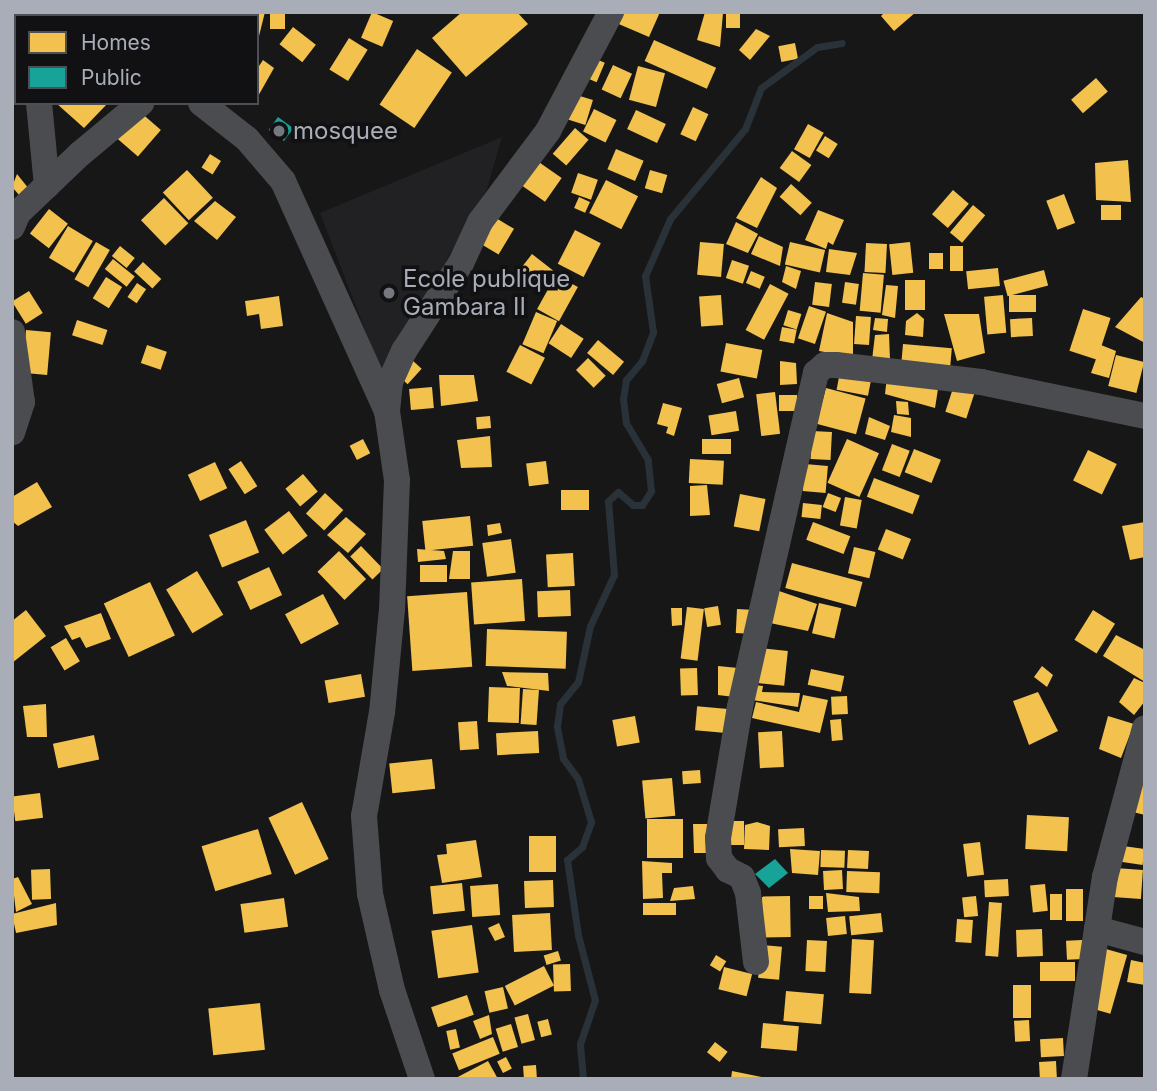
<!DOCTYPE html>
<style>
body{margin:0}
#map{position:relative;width:1157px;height:1091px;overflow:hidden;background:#171717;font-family:Inter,sans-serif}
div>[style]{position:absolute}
.built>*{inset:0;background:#212123}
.homes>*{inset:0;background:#f2c14e;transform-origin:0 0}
.public>*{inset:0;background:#17a398;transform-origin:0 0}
.stream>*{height:7px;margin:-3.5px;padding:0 3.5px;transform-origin:3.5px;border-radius:3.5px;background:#2a3239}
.minor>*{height:26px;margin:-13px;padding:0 13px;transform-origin:13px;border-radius:13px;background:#4b4c50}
.dots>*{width:19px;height:19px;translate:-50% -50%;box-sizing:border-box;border:4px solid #111113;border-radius:50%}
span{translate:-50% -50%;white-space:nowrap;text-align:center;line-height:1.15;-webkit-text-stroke:7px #111113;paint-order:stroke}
.poi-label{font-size:24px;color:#a8adb8}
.left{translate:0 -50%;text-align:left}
.frame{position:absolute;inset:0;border:14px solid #a8adb8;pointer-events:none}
.legend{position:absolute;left:14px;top:14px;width:245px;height:91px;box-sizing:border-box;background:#111113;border:2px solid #4d4f55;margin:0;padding:9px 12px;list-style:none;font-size:21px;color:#a8adb8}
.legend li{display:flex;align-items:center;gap:14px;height:35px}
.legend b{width:35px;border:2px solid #4d4f55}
</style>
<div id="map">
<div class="built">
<i style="clip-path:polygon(502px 137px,487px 189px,382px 374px,320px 213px)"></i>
</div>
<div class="homes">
<i style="clip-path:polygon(248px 12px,265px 12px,258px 40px,257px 16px,247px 16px)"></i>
<i style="left:270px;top:12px;width:15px;height:17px"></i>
<i style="left:372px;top:12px;width:23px;height:28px;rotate:23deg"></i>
<i style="clip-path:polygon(462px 12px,517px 12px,528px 24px,466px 77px,432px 38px)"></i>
<i style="clip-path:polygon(619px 12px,660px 12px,649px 37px,614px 22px)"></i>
<i style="clip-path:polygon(705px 12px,723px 13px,720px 47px,697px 40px)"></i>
<i style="left:726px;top:12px;width:14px;height:16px"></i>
<i style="clip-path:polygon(885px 12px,916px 12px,894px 31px,881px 16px)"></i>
<i style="left:293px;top:27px;width:29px;height:22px;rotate:38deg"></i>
<i style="clip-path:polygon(756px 29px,770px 36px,750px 60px,739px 50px)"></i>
<i style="left:349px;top:38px;width:22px;height:37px;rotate:32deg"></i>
<i style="left:654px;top:40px;width:68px;height:23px;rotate:24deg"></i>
<i style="left:795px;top:43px;width:16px;height:17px;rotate:79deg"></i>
<i style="left:417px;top:49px;width:42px;height:67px;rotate:34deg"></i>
<i style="left:591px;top:57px;width:15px;height:21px;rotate:23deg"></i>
<i style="clip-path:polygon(263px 60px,274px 68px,257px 98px,257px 69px)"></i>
<i style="left:613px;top:65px;width:21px;height:27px;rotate:25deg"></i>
<i style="left:638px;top:66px;width:28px;height:35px;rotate:15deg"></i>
<i style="left:1096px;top:78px;width:18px;height:33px;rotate:49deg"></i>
<i style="left:570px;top:93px;width:24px;height:26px;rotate:17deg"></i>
<i style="clip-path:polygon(56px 103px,108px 103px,84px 128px)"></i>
<i style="left:693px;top:107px;width:17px;height:30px;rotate:25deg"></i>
<i style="left:594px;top:109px;width:25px;height:25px;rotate:26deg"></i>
<i style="left:636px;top:110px;width:33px;height:21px;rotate:25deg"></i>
<i style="left:139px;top:111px;width:29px;height:35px;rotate:41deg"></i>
<i style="left:808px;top:124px;width:18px;height:29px;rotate:29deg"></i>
<i style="left:575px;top:128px;width:18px;height:34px;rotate:41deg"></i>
<i style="left:825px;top:136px;width:15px;height:17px;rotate:32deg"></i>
<i style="left:616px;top:149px;width:30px;height:22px;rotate:23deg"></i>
<i style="left:792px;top:151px;width:24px;height:21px;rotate:36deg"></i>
<i style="left:210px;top:154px;width:13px;height:16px;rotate:32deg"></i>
<i style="left:533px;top:158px;width:35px;height:29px;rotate:35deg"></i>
<i style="clip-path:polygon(1128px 160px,1131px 202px,1096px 200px,1095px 163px)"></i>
<i style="left:187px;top:170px;width:38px;height:33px;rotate:47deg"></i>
<i style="left:650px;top:170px;width:18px;height:19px;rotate:16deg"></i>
<i style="left:578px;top:173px;width:21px;height:21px;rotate:19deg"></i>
<i style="clip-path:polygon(17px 174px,29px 189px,20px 196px,12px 187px)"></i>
<i style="clip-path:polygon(761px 177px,777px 188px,757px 228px,736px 218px)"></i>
<i style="left:606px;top:180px;width:36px;height:37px;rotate:27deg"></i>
<i style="left:791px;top:184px;width:28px;height:17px;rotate:42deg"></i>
<i style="left:953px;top:190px;width:21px;height:32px;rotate:41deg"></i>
<i style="left:1064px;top:194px;width:31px;height:19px;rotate:69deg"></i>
<i style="left:579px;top:197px;width:12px;height:12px;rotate:24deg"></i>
<i style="left:164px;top:198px;width:35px;height:32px;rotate:46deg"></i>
<i style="clip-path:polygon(215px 201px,236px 217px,217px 240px,194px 221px)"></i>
<i style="left:973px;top:205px;width:16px;height:36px;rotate:40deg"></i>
<i style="left:1101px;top:205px;width:20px;height:15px"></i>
<i style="left:49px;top:209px;width:24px;height:31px;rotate:38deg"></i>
<i style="clip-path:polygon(818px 210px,844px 220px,833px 245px,828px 242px,826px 249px,805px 240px)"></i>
<i style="left:496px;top:218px;width:21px;height:30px;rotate:31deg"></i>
<i style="clip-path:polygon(736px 222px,758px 234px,748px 253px,726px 244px)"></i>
<i style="left:68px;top:226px;width:29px;height:37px;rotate:31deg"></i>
<i style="left:575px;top:230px;width:29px;height:38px;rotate:27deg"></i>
<i style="clip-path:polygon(759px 236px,783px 247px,780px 266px,751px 254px)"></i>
<i style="left:96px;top:242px;width:16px;height:43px;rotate:30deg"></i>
<i style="left:700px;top:242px;width:24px;height:33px;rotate:5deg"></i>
<i style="left:790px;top:242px;width:36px;height:23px;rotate:13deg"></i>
<i style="left:910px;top:242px;width:31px;height:21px;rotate:84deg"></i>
<i style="left:866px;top:243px;width:21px;height:29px;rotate:3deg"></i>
<i style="left:120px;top:246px;width:19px;height:13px;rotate:39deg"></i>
<i style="left:950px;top:246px;width:13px;height:25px"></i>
<i style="clip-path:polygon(829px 249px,857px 253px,850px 275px,826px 272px)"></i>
<i style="left:929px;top:253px;width:14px;height:16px"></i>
<i style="left:532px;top:254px;width:28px;height:19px;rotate:38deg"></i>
<i style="left:113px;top:259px;width:28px;height:13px;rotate:39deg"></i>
<i style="left:732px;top:260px;width:18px;height:19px;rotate:19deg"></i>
<i style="left:143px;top:262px;width:25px;height:13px;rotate:43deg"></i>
<i style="clip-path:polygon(786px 266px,801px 271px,796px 289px,782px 282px)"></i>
<i style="left:998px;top:268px;width:18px;height:32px;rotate:84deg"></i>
<i style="left:1044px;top:270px;width:16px;height:42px;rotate:75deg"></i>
<i style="left:751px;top:271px;width:15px;height:13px;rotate:23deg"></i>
<i style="left:863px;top:273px;width:21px;height:38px;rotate:5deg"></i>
<i style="left:556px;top:275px;width:25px;height:39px;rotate:29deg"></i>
<i style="left:106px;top:277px;width:19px;height:25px;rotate:32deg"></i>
<i style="left:905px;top:280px;width:20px;height:30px"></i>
<i style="left:815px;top:282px;width:17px;height:23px;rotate:7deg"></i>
<i style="left:845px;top:282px;width:14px;height:21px;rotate:8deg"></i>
<i style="left:137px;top:283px;width:11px;height:17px;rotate:34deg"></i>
<i style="left:770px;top:284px;width:21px;height:52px;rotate:28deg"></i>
<i style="clip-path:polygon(886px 285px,898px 286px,895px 318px,882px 315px)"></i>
<i style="left:29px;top:291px;width:26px;height:20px;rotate:58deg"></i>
<i style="left:721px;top:295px;width:30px;height:22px;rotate:86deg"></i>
<i style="left:1003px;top:295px;width:38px;height:19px;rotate:85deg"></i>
<i style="left:1009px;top:295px;width:27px;height:17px"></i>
<i style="clip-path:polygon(279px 296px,283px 326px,261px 329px,259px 314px,247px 316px,245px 301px)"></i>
<i style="clip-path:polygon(1141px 297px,1145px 299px,1145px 343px,1115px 327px)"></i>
<i style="left:809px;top:306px;width:18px;height:34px;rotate:19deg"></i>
<i style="left:1083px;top:309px;width:29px;height:44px;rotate:18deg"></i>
<i style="left:788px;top:310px;width:14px;height:16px;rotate:17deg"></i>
<i style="left:536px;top:312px;width:23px;height:35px;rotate:23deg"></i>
<i style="clip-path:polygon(827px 313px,853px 322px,853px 357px,819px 351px)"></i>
<i style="clip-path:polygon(917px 313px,924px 319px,923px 337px,905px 335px,906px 321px)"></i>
<i style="clip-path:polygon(944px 314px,979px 314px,985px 353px,957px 361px)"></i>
<i style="left:856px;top:316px;width:15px;height:28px;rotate:4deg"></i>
<i style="clip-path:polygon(875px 318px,888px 319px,887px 332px,873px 330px)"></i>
<i style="left:1032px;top:318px;width:18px;height:22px;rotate:87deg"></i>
<i style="left:77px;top:320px;width:32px;height:16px;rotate:18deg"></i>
<i style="left:561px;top:324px;width:27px;height:23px;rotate:33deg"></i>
<i style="left:782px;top:327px;width:15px;height:14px;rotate:11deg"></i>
<i style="left:26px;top:330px;width:25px;height:43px;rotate:5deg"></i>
<i style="clip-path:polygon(889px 334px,890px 360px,872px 360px,875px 335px)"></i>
<i style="left:598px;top:340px;width:34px;height:17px;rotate:40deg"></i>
<i style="left:726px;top:343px;width:37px;height:29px;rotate:11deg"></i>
<i style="left:903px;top:344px;width:49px;height:20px;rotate:5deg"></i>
<i style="left:147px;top:345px;width:21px;height:19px;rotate:19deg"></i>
<i style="left:520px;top:345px;width:28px;height:30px;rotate:27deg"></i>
<i style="clip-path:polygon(1101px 345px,1116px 351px,1109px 378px,1091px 373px)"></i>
<i style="left:1116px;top:355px;width:29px;height:32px;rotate:14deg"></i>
<i style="left:588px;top:358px;width:25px;height:17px;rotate:45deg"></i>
<i style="left:412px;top:360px;width:13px;height:21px;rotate:42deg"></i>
<i style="clip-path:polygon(780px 361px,796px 363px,797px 384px,780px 385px)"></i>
<i style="left:840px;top:372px;width:32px;height:18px;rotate:11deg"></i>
<i style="clip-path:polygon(439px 375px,474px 375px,478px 401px,441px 406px)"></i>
<i style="clip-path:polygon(887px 377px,938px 389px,935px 408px,885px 394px)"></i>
<i style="left:739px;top:378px;width:20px;height:23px;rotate:75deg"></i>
<i style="left:954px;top:385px;width:22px;height:28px;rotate:18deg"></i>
<i style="left:432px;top:387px;width:21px;height:23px;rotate:85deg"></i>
<i style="left:826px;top:388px;width:41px;height:37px;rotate:15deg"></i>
<i style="left:775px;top:392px;width:42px;height:19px;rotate:83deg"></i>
<i style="left:797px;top:395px;width:16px;height:18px;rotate:90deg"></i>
<i style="clip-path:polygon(896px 401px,908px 402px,909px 415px,897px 414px)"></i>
<i style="clip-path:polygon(663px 403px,682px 408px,674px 436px,666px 433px,668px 427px,657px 424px)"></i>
<i style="left:736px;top:411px;width:20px;height:28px;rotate:81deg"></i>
<i style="clip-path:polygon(894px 415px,911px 418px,911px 437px,891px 432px)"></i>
<i style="left:490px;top:416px;width:12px;height:14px;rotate:85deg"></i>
<i style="clip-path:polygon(869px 417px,890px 426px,885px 440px,865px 434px)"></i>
<i style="left:812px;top:431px;width:20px;height:28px;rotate:3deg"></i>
<i style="clip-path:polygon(490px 436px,492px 467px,461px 468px,457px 440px)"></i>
<i style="left:363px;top:439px;width:16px;height:15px;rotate:63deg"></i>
<i style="left:702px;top:439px;width:29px;height:15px"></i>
<i style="left:847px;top:439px;width:35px;height:48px;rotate:24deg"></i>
<i style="left:892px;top:444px;width:19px;height:28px;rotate:21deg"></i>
<i style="left:914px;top:449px;width:29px;height:25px;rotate:22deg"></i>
<i style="left:1088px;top:450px;width:32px;height:34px;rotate:26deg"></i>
<i style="left:690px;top:459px;width:34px;height:24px;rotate:3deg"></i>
<i style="left:241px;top:461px;width:30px;height:15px;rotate:57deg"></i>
<i style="left:546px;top:461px;width:23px;height:20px;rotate:83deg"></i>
<i style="left:215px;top:462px;width:29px;height:30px;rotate:65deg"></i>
<i style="left:805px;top:464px;width:23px;height:27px;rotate:5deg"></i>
<i style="left:303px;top:474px;width:23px;height:23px;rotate:50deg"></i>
<i style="left:874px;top:478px;width:49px;height:20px;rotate:21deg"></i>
<i style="clip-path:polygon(37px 482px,52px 507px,18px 526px,12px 521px,12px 497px)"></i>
<i style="clip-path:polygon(707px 485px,710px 515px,690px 516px,690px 486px)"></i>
<i style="left:589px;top:490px;width:20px;height:28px;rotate:90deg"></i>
<i style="left:325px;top:493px;width:25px;height:28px;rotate:43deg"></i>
<i style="left:828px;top:493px;width:14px;height:15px;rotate:21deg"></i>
<i style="left:740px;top:494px;width:26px;height:33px;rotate:11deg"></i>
<i style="left:845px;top:497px;width:17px;height:29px;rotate:10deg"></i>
<i style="left:803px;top:503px;width:19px;height:14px;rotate:6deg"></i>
<i style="left:289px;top:511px;width:31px;height:31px;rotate:53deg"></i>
<i style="left:470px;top:516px;width:30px;height:48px;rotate:84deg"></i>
<i style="clip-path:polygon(346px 517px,366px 534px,348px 553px,327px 535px)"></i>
<i style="left:246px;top:520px;width:35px;height:40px;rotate:68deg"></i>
<i style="left:813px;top:522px;width:40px;height:19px;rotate:21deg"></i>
<i style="clip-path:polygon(1145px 522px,1145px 557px,1130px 560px,1122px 526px)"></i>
<i style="clip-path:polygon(500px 523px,502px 533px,488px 536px,487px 525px)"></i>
<i style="left:886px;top:529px;width:27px;height:22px;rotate:22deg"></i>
<i style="left:511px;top:539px;width:34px;height:29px;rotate:82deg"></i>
<i style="left:361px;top:546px;width:32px;height:15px;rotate:46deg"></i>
<i style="left:854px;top:547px;width:22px;height:27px;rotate:13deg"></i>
<i style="clip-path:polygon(417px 549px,444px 551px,446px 559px,418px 562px)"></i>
<i style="left:339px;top:551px;width:39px;height:30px;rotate:46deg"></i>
<i style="clip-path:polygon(453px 551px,470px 551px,470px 579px,449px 579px)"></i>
<i style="left:573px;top:553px;width:33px;height:27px;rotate:87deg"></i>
<i style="left:792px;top:563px;width:73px;height:26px;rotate:15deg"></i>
<i style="left:420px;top:565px;width:27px;height:17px"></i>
<i style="left:269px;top:567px;width:31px;height:35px;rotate:65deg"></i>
<i style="left:197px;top:571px;width:51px;height:36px;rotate:59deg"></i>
<i style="left:522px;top:579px;width:42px;height:51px;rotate:86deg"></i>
<i style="left:150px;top:582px;width:59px;height:51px;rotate:65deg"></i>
<i style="left:570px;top:590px;width:26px;height:33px;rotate:88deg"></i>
<i style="clip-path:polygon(779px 591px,817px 604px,808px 631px,770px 623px)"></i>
<i style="left:467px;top:592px;width:75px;height:60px;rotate:86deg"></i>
<i style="left:323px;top:594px;width:34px;height:43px;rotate:62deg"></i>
<i style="left:819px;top:603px;width:23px;height:31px;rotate:13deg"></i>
<i style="left:718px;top:606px;width:19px;height:14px;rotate:81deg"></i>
<i style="left:687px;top:607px;width:17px;height:52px;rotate:7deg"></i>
<i style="clip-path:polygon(671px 608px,682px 608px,682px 625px,672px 626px)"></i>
<i style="left:737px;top:609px;width:18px;height:24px;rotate:3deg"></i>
<i style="clip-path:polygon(26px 610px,46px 636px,12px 663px,12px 621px)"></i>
<i style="left:1093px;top:610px;width:26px;height:35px;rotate:32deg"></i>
<i style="clip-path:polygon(101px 613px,111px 639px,86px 648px,80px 637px,72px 640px,64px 626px)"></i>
<i style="left:487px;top:629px;width:80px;height:37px;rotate:2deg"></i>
<i style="clip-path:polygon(1116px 635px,1145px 650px,1145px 682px,1103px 656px)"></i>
<i style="left:66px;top:638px;width:27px;height:18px;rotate:59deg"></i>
<i style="left:759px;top:648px;width:29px;height:35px;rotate:6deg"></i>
<i style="clip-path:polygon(718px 666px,738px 668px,734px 697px,718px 695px)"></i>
<i style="clip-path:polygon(1042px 666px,1053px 675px,1047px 687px,1034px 677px)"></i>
<i style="left:697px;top:668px;width:27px;height:17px;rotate:88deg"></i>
<i style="left:811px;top:669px;width:34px;height:16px;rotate:12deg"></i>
<i style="clip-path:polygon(502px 672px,548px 673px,549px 691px,507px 686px)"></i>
<i style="left:361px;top:674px;width:23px;height:37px;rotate:80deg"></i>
<i style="clip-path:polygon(1134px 678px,1145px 683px,1145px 701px,1134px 715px,1119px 702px)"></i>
<i style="clip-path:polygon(754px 685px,763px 686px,762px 692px,800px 693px,798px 707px,752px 700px)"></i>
<i style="left:489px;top:687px;width:31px;height:35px;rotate:2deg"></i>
<i style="left:523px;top:689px;width:16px;height:35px;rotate:4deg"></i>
<i style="clip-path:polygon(1038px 692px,1058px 731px,1029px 745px,1013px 701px)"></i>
<i style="clip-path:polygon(803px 695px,828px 700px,820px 733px,752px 718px,756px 702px,799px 712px)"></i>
<i style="left:847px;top:696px;width:18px;height:16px;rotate:87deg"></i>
<i style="clip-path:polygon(46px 704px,47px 737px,27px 737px,23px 706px)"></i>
<i style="left:728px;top:709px;width:24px;height:31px;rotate:95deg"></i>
<i style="left:635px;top:716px;width:27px;height:23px;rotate:80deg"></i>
<i style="clip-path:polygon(1108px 716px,1134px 724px,1121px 758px,1099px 749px)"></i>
<i style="left:841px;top:719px;width:21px;height:11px;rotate:85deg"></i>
<i style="left:477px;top:721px;width:28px;height:19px;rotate:86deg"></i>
<i style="left:538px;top:731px;width:22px;height:42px;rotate:87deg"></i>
<i style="left:782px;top:731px;width:36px;height:24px;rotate:87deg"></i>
<i style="left:94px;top:735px;width:25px;height:42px;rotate:78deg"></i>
<i style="left:432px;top:759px;width:30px;height:43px;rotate:84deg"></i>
<i style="clip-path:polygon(1145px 761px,1145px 815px,1129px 811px)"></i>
<i style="left:700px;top:770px;width:13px;height:18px;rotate:86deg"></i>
<i style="left:672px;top:778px;width:38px;height:30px;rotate:85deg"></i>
<i style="left:40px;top:793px;width:25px;height:28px;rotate:83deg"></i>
<i style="left:302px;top:802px;width:63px;height:37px;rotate:65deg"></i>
<i style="left:1027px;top:815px;width:42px;height:34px;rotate:3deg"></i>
<i style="left:647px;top:819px;width:36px;height:39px"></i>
<i style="left:724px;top:821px;width:20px;height:24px"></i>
<i style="clip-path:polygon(757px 822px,770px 826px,769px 850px,744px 849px,745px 825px)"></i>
<i style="clip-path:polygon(693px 824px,707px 824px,715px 853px,694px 853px)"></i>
<i style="left:804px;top:828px;width:18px;height:26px;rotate:87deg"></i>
<i style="left:258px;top:829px;width:47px;height:59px;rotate:73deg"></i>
<i style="left:529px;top:836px;width:27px;height:36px"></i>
<i style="clip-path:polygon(476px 840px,482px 877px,442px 883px,437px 855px,447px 854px,446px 844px)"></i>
<i style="left:980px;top:842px;width:33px;height:17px;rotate:83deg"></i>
<i style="left:1123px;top:846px;width:22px;height:16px;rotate:8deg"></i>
<i style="clip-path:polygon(790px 849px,820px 851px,818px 875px,792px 873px)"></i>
<i style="left:821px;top:850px;width:24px;height:17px;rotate:2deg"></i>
<i style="left:848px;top:850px;width:21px;height:18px;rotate:3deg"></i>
<i style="clip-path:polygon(642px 861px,672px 863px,672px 873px,662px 873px,663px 898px,643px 899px)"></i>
<i style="left:1115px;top:868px;width:28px;height:29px;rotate:4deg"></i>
<i style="left:50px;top:869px;width:30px;height:19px;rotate:88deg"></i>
<i style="left:842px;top:870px;width:19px;height:19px;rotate:87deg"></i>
<i style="left:847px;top:871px;width:33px;height:21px;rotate:2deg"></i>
<i style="clip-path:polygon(18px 877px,32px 904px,16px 912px,12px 879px)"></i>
<i style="left:1008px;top:879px;width:17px;height:24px;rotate:87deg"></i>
<i style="left:553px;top:880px;width:27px;height:29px;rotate:88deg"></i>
<i style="left:462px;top:883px;width:28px;height:32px;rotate:84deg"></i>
<i style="left:498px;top:884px;width:31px;height:28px;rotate:86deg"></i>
<i style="left:1045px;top:884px;width:27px;height:15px;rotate:84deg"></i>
<i style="clip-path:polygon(693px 886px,695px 899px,670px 901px,674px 888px)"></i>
<i style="left:1066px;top:889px;width:17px;height:32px"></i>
<i style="clip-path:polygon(826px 893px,859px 897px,860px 911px,828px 912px)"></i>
<i style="left:1050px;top:894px;width:12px;height:26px"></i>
<i style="left:790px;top:896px;width:41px;height:28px;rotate:89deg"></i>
<i style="left:809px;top:896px;width:14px;height:13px"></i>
<i style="left:976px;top:896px;width:20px;height:14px;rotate:84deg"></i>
<i style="left:284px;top:898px;width:29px;height:44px;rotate:82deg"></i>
<i style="left:989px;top:902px;width:13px;height:54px;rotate:4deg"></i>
<i style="clip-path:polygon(56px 903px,57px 925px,16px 933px,12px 914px)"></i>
<i style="left:643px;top:903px;width:33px;height:12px"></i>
<i style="left:550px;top:913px;width:37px;height:38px;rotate:87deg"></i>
<i style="left:881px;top:913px;width:19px;height:32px;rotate:84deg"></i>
<i style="left:845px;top:916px;width:18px;height:19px;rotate:84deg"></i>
<i style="left:957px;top:919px;width:16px;height:23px;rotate:4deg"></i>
<i style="clip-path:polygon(499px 923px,505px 937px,495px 941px,488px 928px)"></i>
<i style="left:472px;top:925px;width:48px;height:41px;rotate:82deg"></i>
<i style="left:1042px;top:929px;width:27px;height:26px;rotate:88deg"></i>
<i style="left:852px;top:939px;width:22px;height:54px;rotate:3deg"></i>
<i style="left:807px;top:940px;width:20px;height:31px;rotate:3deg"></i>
<i style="left:1082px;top:940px;width:19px;height:16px;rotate:87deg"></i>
<i style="left:761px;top:945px;width:21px;height:33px;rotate:5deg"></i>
<i style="left:1106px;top:949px;width:22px;height:61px;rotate:16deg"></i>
<i style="left:558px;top:951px;width:10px;height:15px;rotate:73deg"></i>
<i style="left:716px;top:955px;width:12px;height:12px;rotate:31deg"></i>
<i style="clip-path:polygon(1131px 960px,1145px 963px,1145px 985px,1127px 982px)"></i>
<i style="left:1040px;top:962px;width:35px;height:19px"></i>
<i style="left:570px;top:964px;width:27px;height:17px;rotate:88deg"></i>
<i style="left:544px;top:966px;width:22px;height:44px;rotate:63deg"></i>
<i style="left:724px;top:967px;width:29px;height:23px;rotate:14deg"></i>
<i style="left:1013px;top:985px;width:18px;height:33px"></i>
<i style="left:503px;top:987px;width:22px;height:19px;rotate:77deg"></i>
<i style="left:786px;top:991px;width:38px;height:30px;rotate:5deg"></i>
<i style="left:467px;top:995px;width:21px;height:38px;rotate:71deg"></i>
<i style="left:260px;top:1003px;width:47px;height:52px;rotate:84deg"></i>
<i style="left:528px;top:1014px;width:27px;height:14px;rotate:75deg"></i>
<i style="clip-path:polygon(489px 1015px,492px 1034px,480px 1039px,473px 1021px)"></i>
<i style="left:548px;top:1019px;width:16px;height:11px;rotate:76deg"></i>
<i style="left:1029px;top:1020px;width:21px;height:15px;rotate:87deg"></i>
<i style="left:763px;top:1023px;width:36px;height:25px;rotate:5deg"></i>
<i style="left:511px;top:1024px;width:24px;height:16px;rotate:73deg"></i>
<i style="left:456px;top:1029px;width:19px;height:10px;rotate:78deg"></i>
<i style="left:493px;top:1037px;width:18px;height:44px;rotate:68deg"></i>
<i style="left:1063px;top:1038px;width:18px;height:23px;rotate:87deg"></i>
<i style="left:715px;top:1042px;width:16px;height:13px;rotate:38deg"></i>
<i style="left:506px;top:1057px;width:13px;height:10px;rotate:63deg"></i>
<i style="clip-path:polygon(488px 1061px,498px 1079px,454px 1079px)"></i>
<i style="left:1056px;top:1061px;width:18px;height:17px;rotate:87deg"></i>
<i style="left:536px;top:1065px;width:14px;height:13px;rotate:86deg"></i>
<i style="clip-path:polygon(732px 1071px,766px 1078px,766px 1079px,731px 1079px)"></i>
</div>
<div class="public">
<i style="left:278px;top:117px;width:19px;height:16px;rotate:36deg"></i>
<i style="clip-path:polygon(775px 859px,788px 873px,769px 888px,755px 874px)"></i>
</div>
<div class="stream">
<i style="left:583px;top:1079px;width:35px;rotate:-95deg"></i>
<i style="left:580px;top:1044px;width:46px;rotate:-71.2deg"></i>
<i style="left:595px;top:1000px;width:67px;rotate:-104.7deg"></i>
<i style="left:578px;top:935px;width:76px;rotate:-98.3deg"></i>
<i style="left:567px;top:860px;width:20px;rotate:-41deg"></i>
<i style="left:582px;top:847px;width:27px;rotate:-70deg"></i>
<i style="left:591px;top:822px;width:45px;rotate:-106.8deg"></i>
<i style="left:578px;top:779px;width:26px;rotate:-126deg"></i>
<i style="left:563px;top:758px;width:33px;rotate:-101deg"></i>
<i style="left:557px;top:726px;width:22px;rotate:-82deg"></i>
<i style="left:560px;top:704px;width:28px;rotate:-51deg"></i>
<i style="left:578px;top:682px;width:57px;rotate:-77.9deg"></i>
<i style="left:590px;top:626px;width:56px;rotate:-64.8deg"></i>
<i style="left:614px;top:575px;width:74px;rotate:-94.6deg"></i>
<i style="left:608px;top:501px;width:13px;rotate:-42deg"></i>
<i style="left:618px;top:492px;width:20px;rotate:41deg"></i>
<i style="left:633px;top:505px;width:9px"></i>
<i style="left:642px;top:505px;width:17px;rotate:-57deg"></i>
<i style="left:651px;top:491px;width:31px;rotate:-96deg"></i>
<i style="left:648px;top:460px;width:43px;rotate:-120.7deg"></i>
<i style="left:626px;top:423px;width:24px;rotate:-97deg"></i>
<i style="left:623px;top:399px;width:19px;rotate:-81deg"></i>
<i style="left:626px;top:380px;width:25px;rotate:-50deg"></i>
<i style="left:642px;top:361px;width:31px;rotate:-69deg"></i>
<i style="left:653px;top:332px;width:57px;rotate:-98.1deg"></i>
<i style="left:645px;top:276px;width:62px;rotate:-66.3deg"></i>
<i style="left:670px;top:219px;width:117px;rotate:-50.2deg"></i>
<i style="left:745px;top:129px;width:44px;rotate:-68.7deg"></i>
<i style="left:761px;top:88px;width:69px;rotate:-36.2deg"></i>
<i style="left:817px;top:47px;width:25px;rotate:-9deg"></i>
</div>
<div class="minor">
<i style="left:37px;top:12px;width:4px;rotate:90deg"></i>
<i style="left:72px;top:12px;width:6px;rotate:39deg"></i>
<i style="left:12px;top:15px;width:4px;rotate:-45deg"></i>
<i style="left:39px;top:103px;width:83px;rotate:84.5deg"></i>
<i style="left:201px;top:103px;width:58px;rotate:38deg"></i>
<i style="left:247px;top:139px;width:55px;rotate:49.4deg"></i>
<i style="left:283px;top:181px;width:252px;rotate:65.7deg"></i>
<i style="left:387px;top:411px;width:70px;rotate:81.8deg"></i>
<i style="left:397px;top:480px;width:129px;rotate:92.2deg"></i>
<i style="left:392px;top:609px;width:103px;rotate:95.5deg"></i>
<i style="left:382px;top:712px;width:106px;rotate:99.8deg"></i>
<i style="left:364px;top:816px;width:78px;rotate:85.6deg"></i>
<i style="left:370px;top:894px;width:98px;rotate:77.1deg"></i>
<i style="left:392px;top:990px;width:94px;rotate:71.4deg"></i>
<i style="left:12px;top:227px;width:15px;rotate:-67deg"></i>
<i style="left:18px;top:213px;width:86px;rotate:-43.6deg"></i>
<i style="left:80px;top:154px;width:80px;rotate:-39.9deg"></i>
<i style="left:12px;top:332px;width:71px;rotate:81.9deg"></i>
<i style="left:22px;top:402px;width:32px;rotate:108deg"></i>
<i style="left:387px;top:411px;width:29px;rotate:-84deg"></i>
<i style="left:390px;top:382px;width:34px;rotate:-66deg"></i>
<i style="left:404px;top:351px;width:105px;rotate:-57.1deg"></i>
<i style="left:461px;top:263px;width:45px;rotate:-65.1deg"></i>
<i style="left:480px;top:222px;width:114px;rotate:-53.2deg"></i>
<i style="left:548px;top:131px;width:135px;rotate:-62.1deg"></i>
<i style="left:1097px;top:929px;width:50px;rotate:15.2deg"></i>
<i style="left:756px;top:962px;width:69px;rotate:-96.6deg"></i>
<i style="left:748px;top:893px;width:17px;rotate:-111deg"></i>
<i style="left:742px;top:877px;width:16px;rotate:-153deg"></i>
<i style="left:728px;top:870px;width:15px;rotate:-127deg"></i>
<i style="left:719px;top:858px;width:20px;rotate:-93deg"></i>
<i style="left:718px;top:838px;width:133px;rotate:-80.5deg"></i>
<i style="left:740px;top:707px;width:343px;rotate:-77.2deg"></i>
<i style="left:816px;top:373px;width:12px;rotate:-42deg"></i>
<i style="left:825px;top:365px;width:11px"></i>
<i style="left:836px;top:365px;width:146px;rotate:6.7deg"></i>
<i style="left:981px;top:382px;width:167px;rotate:11.7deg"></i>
<i style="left:1074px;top:1079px;width:204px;rotate:-81.3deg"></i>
<i style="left:1105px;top:877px;width:154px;rotate:-75deg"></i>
</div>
<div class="dots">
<i style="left:279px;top:131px;background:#757880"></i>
<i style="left:389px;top:293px;background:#757880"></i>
</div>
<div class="poi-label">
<span class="left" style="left:293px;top:131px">mosquee</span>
<span class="left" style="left:403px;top:293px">Ecole publique<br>Gambara II</span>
</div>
<div class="frame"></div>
<ul class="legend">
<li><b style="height:19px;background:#f2c14e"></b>Homes</li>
<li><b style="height:19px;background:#17a398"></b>Public</li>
</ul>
</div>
